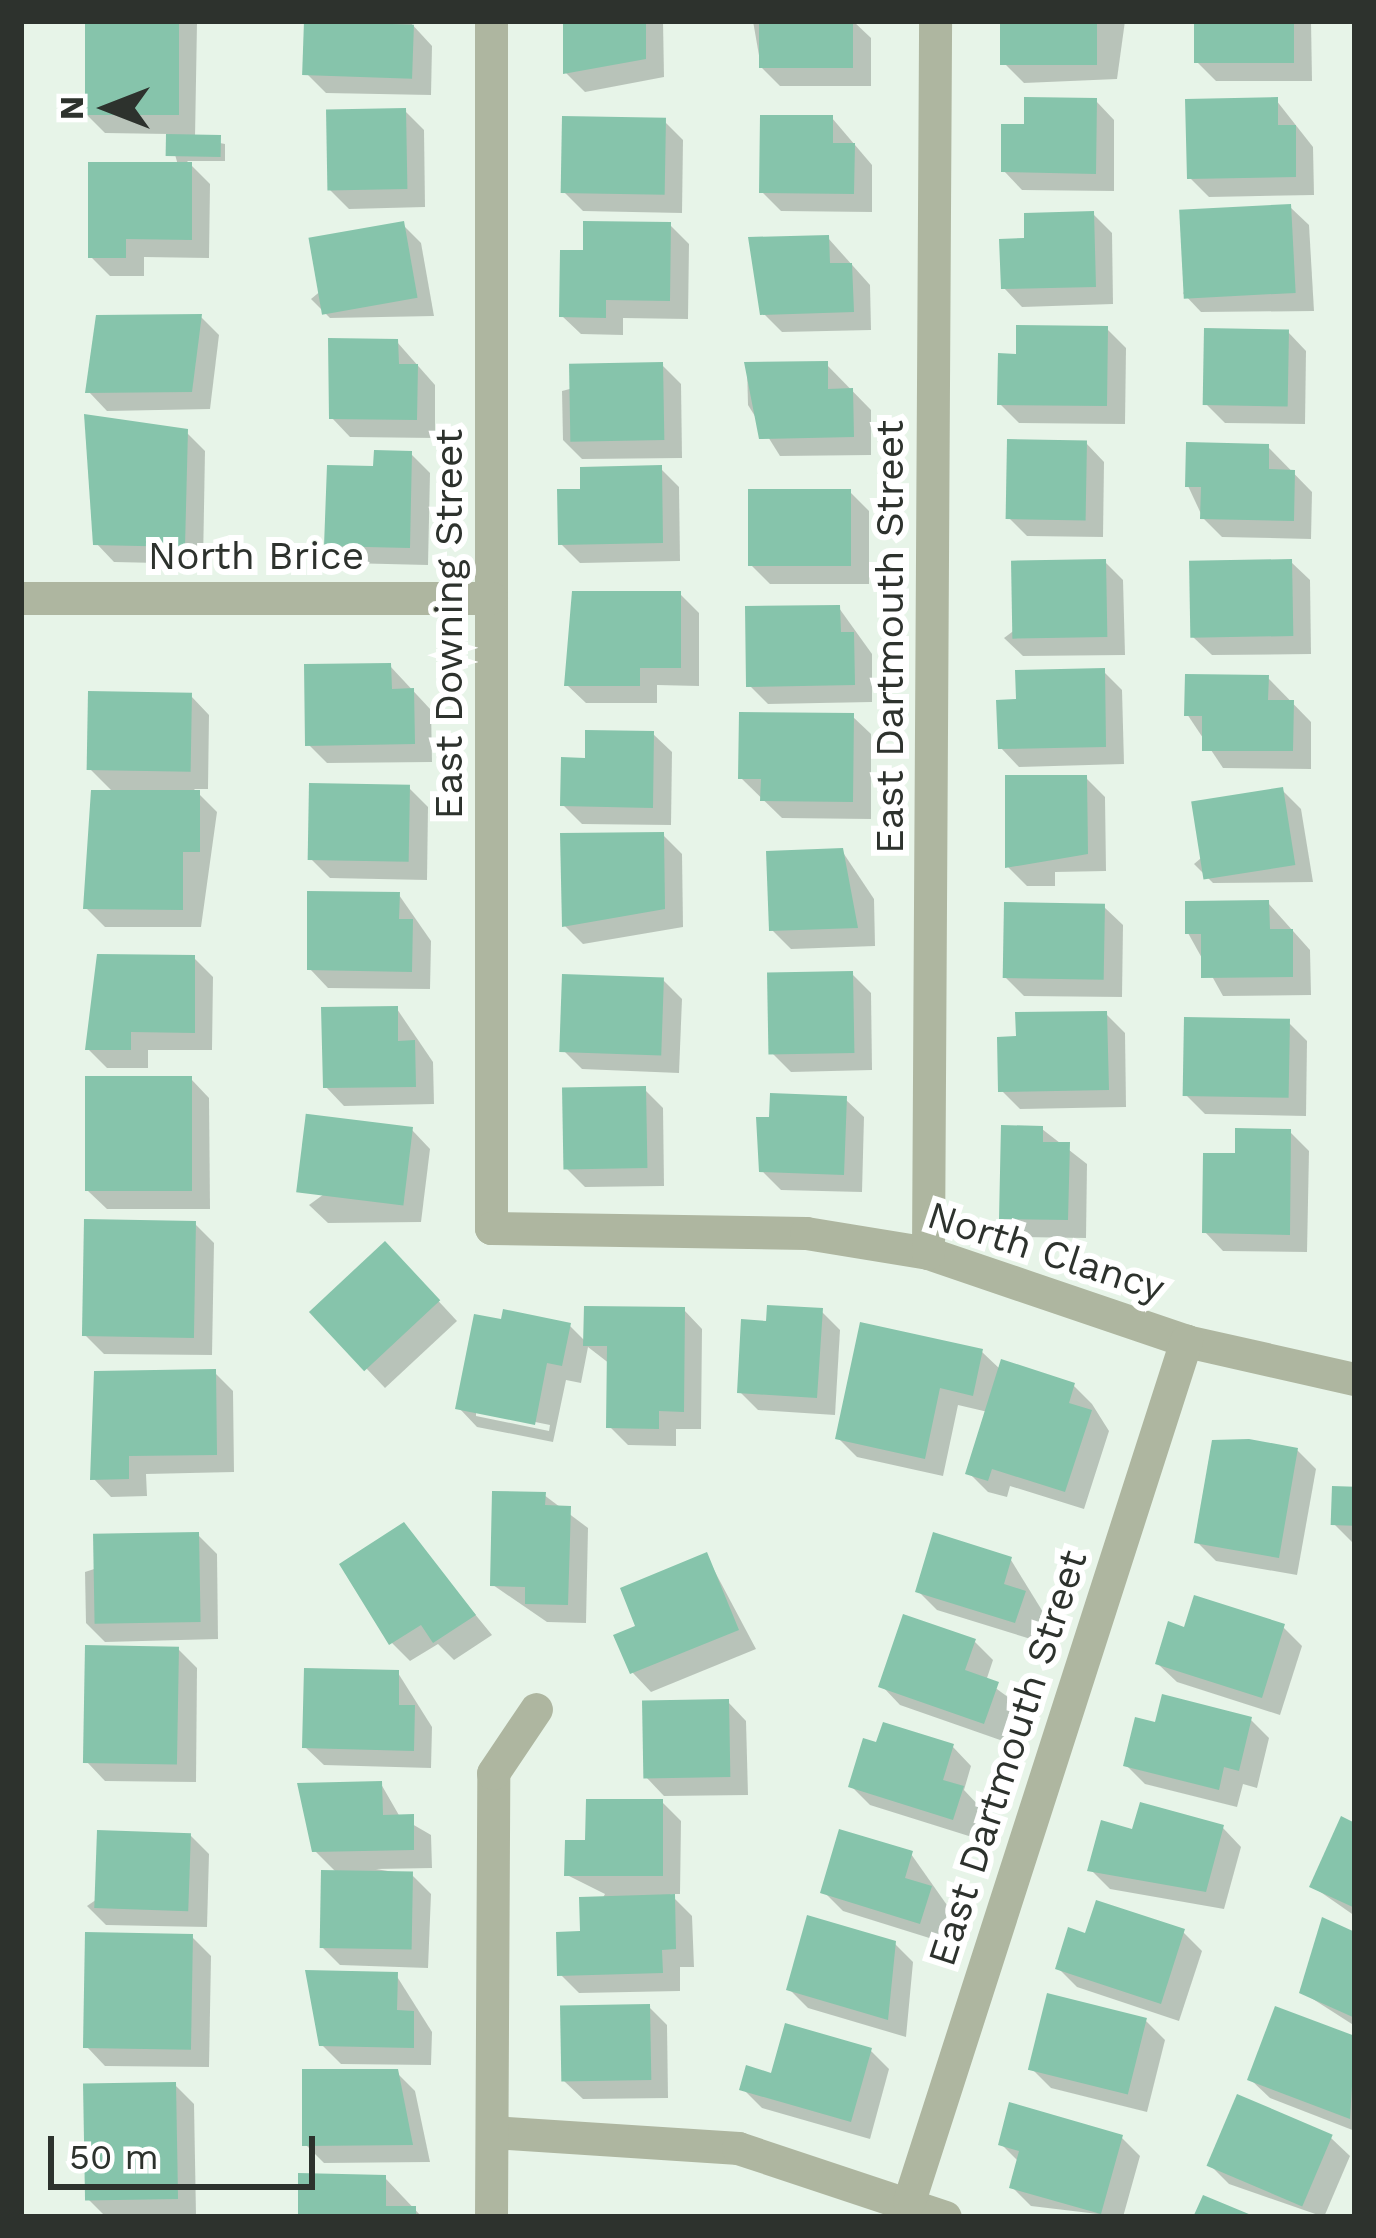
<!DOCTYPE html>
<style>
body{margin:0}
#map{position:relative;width:1376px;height:2238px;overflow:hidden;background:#e7f4e8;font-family:"Work Sans",sans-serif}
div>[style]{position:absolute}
.shadow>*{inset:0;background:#0003}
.building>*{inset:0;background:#86c4ab;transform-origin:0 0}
.street>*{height:33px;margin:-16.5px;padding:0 16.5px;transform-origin:16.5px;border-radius:16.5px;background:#aeb6a0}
span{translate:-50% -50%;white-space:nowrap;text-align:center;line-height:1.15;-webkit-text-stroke:12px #fff;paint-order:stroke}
.street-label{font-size:39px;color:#2d322d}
.frame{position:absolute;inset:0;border:24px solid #2d322d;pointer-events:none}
.north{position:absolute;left:48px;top:48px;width:120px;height:120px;-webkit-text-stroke:9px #fff;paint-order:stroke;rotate:270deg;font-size:33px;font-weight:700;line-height:48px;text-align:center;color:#2d322d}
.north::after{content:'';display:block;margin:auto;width:42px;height:54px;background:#2d322d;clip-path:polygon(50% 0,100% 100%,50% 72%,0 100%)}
.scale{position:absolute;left:48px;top:2136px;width:267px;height:54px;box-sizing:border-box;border:6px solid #2d322d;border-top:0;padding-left:15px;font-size:36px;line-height:42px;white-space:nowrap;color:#2d322d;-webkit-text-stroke:9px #fff;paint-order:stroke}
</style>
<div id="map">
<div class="shadow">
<i style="clip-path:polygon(88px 21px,197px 23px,195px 138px,225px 144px,225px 161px,187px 161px,210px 184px,209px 258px,144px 257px,144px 276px,110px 276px,91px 257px,178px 165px,169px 134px,105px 133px,86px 114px)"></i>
<i style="clip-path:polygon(307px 21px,409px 21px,432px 46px,431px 95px,326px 93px,307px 74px)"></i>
<i style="clip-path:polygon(566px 21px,663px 21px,664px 77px,585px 92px,566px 73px)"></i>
<i style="clip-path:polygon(753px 21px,853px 21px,871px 38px,871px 86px,780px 86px,761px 67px)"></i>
<i style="clip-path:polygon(1003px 21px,1125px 21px,1117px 79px,1024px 83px,1005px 64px)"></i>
<i style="clip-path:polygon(1197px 21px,1311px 21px,1312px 81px,1216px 81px,1197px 62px)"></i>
<i style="clip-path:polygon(1276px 100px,1313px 147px,1314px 195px,1209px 197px,1190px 178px)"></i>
<i style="clip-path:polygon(1096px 101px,1114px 120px,1114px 191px,1022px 190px,1004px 171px)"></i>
<i style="clip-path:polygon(405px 111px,424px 130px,425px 207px,349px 209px,330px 190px)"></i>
<i style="clip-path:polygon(832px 118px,872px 165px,872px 212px,781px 211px,762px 192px)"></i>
<i style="clip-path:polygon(664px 121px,683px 140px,682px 213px,583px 211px,564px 192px)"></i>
<i style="clip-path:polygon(1290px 207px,1309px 225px,1314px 311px,1201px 312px,1183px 293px)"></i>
<i style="clip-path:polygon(1093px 214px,1112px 233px,1113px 304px,1022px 307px,1004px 288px,1027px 241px)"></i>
<i style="clip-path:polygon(402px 224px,421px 243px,434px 316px,330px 318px,311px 299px)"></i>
<i style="clip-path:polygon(670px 225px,689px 244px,688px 319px,623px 318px,623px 335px,581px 334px,562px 316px,585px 253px)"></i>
<i style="clip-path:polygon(828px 238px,870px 285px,871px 330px,782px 332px,763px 313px)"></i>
<i style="clip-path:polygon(201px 317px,219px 335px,210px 409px,107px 411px,89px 392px)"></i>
<i style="clip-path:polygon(1107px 329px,1126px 348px,1125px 424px,1019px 423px,1000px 404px,1019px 357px)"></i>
<i style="clip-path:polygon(1288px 332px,1306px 351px,1305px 424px,1225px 423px,1206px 404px)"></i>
<i style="clip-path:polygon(397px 342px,435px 385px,435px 438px,350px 437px,332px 418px)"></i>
<i style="clip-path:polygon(826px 364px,871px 410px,871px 455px,780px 456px,748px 405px,747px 365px)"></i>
<i style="clip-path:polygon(662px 365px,681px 384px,682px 458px,582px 459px,563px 440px,562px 391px)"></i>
<i style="clip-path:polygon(87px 418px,186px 432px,205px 451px,203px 564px,114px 562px,96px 543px)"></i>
<i style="clip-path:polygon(1086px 443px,1104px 462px,1103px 537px,1027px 536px,1008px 517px)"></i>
<i style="clip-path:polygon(1268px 447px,1312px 492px,1311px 539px,1222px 537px,1203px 518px,1188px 486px)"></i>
<i style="clip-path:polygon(411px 454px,430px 473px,428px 565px,346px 563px,327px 544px,376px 469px)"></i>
<i style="clip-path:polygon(660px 468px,679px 487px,680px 561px,580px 563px,561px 544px)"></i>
<i style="clip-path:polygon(850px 492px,869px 511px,869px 584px,770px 584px,751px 565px)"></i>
<i style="clip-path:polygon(1105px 562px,1123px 580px,1125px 655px,1023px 656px,1004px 638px)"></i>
<i style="clip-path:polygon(1291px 562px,1310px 580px,1311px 654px,1212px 655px,1193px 637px)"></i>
<i style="clip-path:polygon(680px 594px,699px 613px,699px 686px,657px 685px,657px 703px,586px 703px,567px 685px)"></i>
<i style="clip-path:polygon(839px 608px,872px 654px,872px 702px,768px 704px,749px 685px)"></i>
<i style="clip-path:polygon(390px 666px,431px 710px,432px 762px,327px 763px,308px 744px)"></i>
<i style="clip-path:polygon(1103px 671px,1122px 690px,1124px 764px,1019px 767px,1001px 748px)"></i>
<i style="clip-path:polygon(1268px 678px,1311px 722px,1311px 769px,1223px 768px,1187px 714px)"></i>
<i style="clip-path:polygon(191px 696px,209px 715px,208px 789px,194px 789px,217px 812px,201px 927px,105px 927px,86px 908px,114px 793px,90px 769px)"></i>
<i style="clip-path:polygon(852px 716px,871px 734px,871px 819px,782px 818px,741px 778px)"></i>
<i style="clip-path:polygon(653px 734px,672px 752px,671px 825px,582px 824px,563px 805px)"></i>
<i style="clip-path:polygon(1086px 778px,1105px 797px,1106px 871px,1055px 872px,1055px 886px,1027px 886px,1008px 867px)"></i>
<i style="clip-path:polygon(409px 788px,428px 807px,427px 880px,330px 878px,311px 859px)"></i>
<i style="clip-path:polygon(1282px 790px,1301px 809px,1313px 882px,1213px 883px,1194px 864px)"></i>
<i style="clip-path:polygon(663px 835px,682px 854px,683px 927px,583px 944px,565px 926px)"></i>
<i style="clip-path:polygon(842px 851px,874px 899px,875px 946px,791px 949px,772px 930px)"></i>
<i style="clip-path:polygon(399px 895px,431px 941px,430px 989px,328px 988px,310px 969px)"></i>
<i style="clip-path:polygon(1268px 903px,1310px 950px,1311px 995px,1223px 996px,1188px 933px)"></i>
<i style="clip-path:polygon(1104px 907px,1123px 925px,1122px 997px,1024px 996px,1005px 977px)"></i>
<i style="clip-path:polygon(194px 958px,213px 977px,212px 1050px,148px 1050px,148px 1068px,107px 1068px,88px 1049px)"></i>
<i style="clip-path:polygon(852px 974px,871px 993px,872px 1070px,791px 1072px,772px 1053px)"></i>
<i style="clip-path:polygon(663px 980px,682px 999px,679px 1073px,582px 1069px,563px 1050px)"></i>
<i style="clip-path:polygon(397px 1009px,433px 1062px,434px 1104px,344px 1106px,326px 1087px)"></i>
<i style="clip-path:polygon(1106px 1014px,1125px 1033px,1126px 1107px,1020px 1109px,1001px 1090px,1019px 1039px)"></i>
<i style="clip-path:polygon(1288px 1022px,1307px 1041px,1306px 1116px,1205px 1114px,1186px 1095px)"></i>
<i style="clip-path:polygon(191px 1079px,209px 1098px,210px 1209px,107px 1209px,88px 1191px)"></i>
<i style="clip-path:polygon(644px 1089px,663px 1108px,664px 1186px,585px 1187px,566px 1168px)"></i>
<i style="clip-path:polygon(845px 1099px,864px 1117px,862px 1192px,781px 1190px,762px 1171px)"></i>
<i style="clip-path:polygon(1042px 1129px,1087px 1164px,1086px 1238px,1021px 1237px,1002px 1218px)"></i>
<i style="clip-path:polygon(412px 1130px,430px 1149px,421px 1222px,328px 1223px,309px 1205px)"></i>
<i style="clip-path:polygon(1290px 1132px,1309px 1151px,1307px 1252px,1223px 1251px,1205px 1232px,1238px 1156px)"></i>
<i style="clip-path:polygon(195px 1224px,214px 1243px,212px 1355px,104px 1354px,85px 1335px)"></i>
<i style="clip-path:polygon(404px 1264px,457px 1321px,385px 1388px,313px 1312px)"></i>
<i style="clip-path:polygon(evenodd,684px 1310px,702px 1329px,701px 1429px,676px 1429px,676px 1446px,628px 1445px,609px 1426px,610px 1364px,588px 1347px,581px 1383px,566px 1380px,553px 1442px,477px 1427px,459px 1408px,570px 1326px,586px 1342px,684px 1310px,476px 1410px,550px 1425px,549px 1431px,476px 1416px,476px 1410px)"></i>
<i style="clip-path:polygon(821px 1311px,840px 1330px,835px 1415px,758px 1410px,740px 1392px,768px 1324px)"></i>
<i style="clip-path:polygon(982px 1352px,1001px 1370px,1073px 1385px,1092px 1404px,1109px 1431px,1084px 1509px,1010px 1486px,1007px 1497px,988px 1492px,969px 1473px,988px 1412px,958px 1405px,943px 1476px,857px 1457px,838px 1438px)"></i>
<i style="clip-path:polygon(214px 1372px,233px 1391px,234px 1472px,146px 1474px,147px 1496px,111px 1497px,93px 1478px)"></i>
<i style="clip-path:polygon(1297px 1450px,1316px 1469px,1297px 1575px,1216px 1561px,1197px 1542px)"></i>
<i style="clip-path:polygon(1355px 1490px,1355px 1565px,1354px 1544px,1334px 1524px)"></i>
<i style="clip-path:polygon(544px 1495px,588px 1528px,586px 1623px,547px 1622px,493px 1585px)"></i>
<i style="clip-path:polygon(403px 1526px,492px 1635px,454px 1660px,438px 1644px,410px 1661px,392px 1643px)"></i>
<i style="clip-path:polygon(198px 1535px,217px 1554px,218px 1639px,105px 1642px,86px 1623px,85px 1572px)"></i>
<i style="clip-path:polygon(706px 1555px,756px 1649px,651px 1692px,633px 1673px,639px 1627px)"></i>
<i style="clip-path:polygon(1011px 1560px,1043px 1612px,1034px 1640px,937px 1610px,918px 1591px)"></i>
<i style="clip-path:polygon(1283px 1627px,1302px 1646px,1280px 1715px,1177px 1682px,1158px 1664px)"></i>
<i style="clip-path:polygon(975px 1642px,993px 1660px,986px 1681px,1016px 1703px,1003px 1741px,900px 1705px,882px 1686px)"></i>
<i style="clip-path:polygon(178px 1649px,197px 1668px,196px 1782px,105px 1781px,87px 1762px)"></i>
<i style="clip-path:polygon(398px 1673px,432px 1727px,431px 1768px,324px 1765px,305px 1747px)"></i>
<i style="clip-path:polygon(728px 1702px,746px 1721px,748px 1795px,664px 1796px,646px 1777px)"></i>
<i style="clip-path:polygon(1251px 1720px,1269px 1738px,1257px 1788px,1243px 1784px,1237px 1807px,1145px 1784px,1126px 1765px,1157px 1726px)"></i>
<i style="clip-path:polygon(953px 1747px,971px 1766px,964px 1790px,981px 1808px,972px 1837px,870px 1805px,851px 1786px)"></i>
<i style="clip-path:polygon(381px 1784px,400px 1817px,431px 1835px,432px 1868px,376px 1869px,412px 1875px,431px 1894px,428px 1968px,340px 1965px,322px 1947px,338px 1874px,315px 1851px,300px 1786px)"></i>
<i style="clip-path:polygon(662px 1802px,681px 1821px,680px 1894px,670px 1894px,692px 1916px,694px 1967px,680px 1967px,680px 1991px,579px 1993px,560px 1974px,605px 1894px,567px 1875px,588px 1843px)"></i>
<i style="clip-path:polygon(1355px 1826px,1355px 1916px,1312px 1886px)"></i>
<i style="clip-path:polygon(1223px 1828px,1241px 1847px,1224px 1909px,1110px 1889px,1091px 1870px,1134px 1832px)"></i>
<i style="clip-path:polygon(190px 1835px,209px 1854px,207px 1927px,106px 1925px,87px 1906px)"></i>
<i style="clip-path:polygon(911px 1854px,949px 1908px,939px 1941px,843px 1911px,824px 1892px)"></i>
<i style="clip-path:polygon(1183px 1932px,1202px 1951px,1179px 2021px,1077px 1987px,1058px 1968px,1087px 1937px)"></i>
<i style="clip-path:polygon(1355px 1935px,1355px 2026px,1302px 1992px)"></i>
<i style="clip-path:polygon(192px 1937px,211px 1956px,209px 2067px,105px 2066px,87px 2047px)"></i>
<i style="clip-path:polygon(894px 1943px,913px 1962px,906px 2037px,808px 2008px,789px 1989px)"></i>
<i style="clip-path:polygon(396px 1975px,432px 2032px,431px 2065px,341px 2064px,322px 2045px)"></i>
<i style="clip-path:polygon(649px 2007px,667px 2025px,668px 2098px,583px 2099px,564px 2081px)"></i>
<i style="clip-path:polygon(1277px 2009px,1355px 2039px,1355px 2131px,1270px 2098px,1251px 2080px)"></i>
<i style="clip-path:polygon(1146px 2021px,1165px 2040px,1147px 2112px,1051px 2088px,1032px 2069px)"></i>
<i style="clip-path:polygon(871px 2051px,889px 2069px,870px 2139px,762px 2108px,743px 2089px)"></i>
<i style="clip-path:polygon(396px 2072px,415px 2091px,430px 2162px,324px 2163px,305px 2144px)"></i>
<i style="clip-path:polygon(175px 2085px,194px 2104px,196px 2216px,106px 2217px,88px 2199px)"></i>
<i style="clip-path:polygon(1121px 2137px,1140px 2156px,1123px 2217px,1031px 2206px,1012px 2187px,1019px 2162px,1001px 2144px)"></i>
<i style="clip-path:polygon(1331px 2138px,1350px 2156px,1324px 2217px,1229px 2184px,1210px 2165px)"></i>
<i style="clip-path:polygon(385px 2178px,422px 2217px,301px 2217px)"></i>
<i style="clip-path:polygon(591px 2214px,634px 2215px,636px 2217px,591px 2217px)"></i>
</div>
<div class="building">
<i style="left:85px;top:21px;width:94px;height:94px"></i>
<i style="left:304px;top:21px;width:110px;height:54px;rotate:2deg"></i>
<i style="clip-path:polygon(563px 21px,646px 21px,646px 59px,563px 74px)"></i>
<i style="left:759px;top:21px;width:94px;height:47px"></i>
<i style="left:1000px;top:21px;width:97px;height:44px"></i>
<i style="left:1194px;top:21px;width:100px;height:42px"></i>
<i style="clip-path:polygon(1024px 97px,1097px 98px,1096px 174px,1001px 172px,1001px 124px,1024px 124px)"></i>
<i style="clip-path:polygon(1278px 97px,1278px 125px,1296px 125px,1296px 177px,1187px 179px,1185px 99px)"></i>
<i style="left:406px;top:108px;width:81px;height:80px;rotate:89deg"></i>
<i style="clip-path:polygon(760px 115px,833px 115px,833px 143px,855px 143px,854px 194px,759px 193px)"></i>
<i style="left:562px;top:116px;width:104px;height:77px;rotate:1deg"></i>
<i style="left:166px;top:134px;width:55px;height:22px;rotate:1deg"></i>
<i style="clip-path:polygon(88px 162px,192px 162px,192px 240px,126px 239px,126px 258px,88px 258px)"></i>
<i style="left:1291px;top:204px;width:89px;height:112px;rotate:87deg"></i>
<i style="clip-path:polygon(1094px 211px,1096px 287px,1001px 289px,999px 239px,1024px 238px,1024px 213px)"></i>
<i style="left:404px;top:221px;width:78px;height:97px;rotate:80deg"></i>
<i style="clip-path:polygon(583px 221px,671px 222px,670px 301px,606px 300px,606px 318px,559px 317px,560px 250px,583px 250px)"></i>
<i style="clip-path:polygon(829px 235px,830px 263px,852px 263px,854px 312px,760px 315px,748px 237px)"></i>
<i style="clip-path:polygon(202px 314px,192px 392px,85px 393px,96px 315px)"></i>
<i style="clip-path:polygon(1016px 325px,1108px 326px,1107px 406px,997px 405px,998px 353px,1016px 354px)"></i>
<i style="left:1204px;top:328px;width:85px;height:77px;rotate:1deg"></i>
<i style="clip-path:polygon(328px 338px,398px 339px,399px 364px,418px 364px,417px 420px,329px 419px)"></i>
<i style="clip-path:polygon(828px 361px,828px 389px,853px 388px,854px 437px,759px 439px,744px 362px)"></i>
<i style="left:663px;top:362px;width:78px;height:94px;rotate:89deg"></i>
<i style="clip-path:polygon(84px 414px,188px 429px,185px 547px,93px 545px)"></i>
<i style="left:1007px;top:439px;width:80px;height:80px;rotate:1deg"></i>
<i style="clip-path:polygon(1186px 442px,1269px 444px,1269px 469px,1295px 470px,1294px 521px,1200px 519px,1201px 487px,1185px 487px)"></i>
<i style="clip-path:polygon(374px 450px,412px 451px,410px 548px,324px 546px,327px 465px,373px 466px)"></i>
<i style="clip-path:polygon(662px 465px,663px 543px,558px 545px,557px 489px,580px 489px,580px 467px)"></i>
<i style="left:748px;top:489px;width:103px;height:77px"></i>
<i style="left:1106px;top:559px;width:78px;height:95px;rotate:89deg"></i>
<i style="left:1292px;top:559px;width:77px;height:103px;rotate:89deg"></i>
<i style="clip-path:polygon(572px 591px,681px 591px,681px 668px,640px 668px,640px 686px,564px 686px)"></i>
<i style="clip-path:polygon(840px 605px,841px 632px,854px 632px,855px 685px,746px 687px,745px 606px)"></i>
<i style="clip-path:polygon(391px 663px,392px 689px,414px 688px,415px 744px,305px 746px,304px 664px)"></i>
<i style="clip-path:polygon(1105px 668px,1106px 747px,998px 749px,996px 700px,1016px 699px,1015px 670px)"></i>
<i style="clip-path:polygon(1185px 674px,1269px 675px,1268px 700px,1294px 700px,1293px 751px,1202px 751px,1202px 716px,1184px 716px)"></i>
<i style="left:88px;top:691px;width:104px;height:79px;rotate:1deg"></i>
<i style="clip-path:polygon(739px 712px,854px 713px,853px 802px,760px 801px,761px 779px,738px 779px)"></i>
<i style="clip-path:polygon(585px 730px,654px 731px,653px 808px,560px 806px,561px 757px,585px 758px)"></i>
<i style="clip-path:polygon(1005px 775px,1087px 775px,1088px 854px,1005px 868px)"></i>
<i style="left:309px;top:783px;width:101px;height:77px;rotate:1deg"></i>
<i style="left:1283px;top:787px;width:79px;height:93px;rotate:81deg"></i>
<i style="clip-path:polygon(91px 790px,200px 790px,200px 852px,183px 852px,183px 910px,83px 909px)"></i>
<i style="clip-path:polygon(664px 832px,665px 909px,562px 927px,560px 833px)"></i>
<i style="clip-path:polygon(843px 848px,858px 928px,769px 931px,766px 851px)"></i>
<i style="clip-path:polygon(307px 891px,400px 892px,399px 919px,413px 919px,412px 972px,307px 970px)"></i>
<i style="clip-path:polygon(1269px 900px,1270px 929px,1293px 929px,1293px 977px,1201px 978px,1201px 934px,1185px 934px,1185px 901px)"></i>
<i style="left:1004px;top:902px;width:101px;height:76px;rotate:1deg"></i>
<i style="clip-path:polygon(97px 954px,195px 955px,195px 1033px,131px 1032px,131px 1050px,85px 1050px)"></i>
<i style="left:853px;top:971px;width:82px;height:86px;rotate:89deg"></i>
<i style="left:562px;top:974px;width:102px;height:78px;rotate:2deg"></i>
<i style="clip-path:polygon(398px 1006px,398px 1041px,415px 1040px,416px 1087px,323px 1088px,321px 1007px)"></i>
<i style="clip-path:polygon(1107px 1011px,1109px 1090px,998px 1092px,997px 1037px,1016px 1036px,1015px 1012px)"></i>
<i style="left:1184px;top:1017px;width:106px;height:79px;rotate:1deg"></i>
<i style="left:192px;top:1076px;width:115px;height:107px;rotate:90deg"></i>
<i style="left:646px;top:1086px;width:82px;height:84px;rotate:89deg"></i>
<i style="clip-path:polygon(770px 1093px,847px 1096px,844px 1175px,759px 1172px,756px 1117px,769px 1117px)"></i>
<i style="clip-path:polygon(1001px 1125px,1043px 1126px,1043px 1142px,1070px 1142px,1068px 1220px,999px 1219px)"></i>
<i style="left:413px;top:1127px;width:79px;height:108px;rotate:97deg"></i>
<i style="clip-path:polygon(1235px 1128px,1291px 1129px,1290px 1235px,1202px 1233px,1203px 1153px,1235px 1153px)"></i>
<i style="left:84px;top:1219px;width:112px;height:117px;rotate:1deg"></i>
<i style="left:385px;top:1241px;width:81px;height:104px;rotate:47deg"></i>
<i style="clip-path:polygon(767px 1305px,823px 1308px,817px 1398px,737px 1393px,741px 1319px,766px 1321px)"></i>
<i style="clip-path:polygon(584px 1306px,685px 1307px,684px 1412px,659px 1411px,659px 1429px,606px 1428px,607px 1346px,583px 1346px)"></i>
<i style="clip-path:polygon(503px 1309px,571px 1323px,562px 1366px,547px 1363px,535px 1425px,455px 1409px,474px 1314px,501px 1319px)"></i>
<i style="clip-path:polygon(860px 1322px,983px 1349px,973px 1396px,940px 1388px,925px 1459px,835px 1439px)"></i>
<i style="clip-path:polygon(1001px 1359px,1075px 1383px,1069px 1403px,1092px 1410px,1065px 1492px,992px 1469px,988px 1481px,965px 1474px)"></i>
<i style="clip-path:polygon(216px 1369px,217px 1455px,129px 1456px,129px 1479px,90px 1480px,94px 1371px)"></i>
<i style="clip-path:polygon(1249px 1439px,1298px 1448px,1279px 1558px,1194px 1543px,1212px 1440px)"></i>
<i style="left:1332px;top:1486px;width:23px;height:39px;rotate:2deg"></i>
<i style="clip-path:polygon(492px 1491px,546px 1492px,545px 1505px,571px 1506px,568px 1605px,525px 1604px,525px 1587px,490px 1586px)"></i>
<i style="clip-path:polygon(404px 1522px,476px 1615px,433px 1643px,421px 1625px,389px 1645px,339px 1564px)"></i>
<i style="left:199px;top:1532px;width:90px;height:106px;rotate:89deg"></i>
<i style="clip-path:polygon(933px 1532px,1012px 1557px,1004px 1584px,1026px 1591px,1015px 1623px,915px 1592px)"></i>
<i style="clip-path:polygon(707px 1552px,739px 1630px,630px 1674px,613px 1635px,635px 1626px,620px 1588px)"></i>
<i style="clip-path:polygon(1194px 1595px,1285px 1624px,1262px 1698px,1155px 1664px,1168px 1621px,1184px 1627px)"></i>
<i style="clip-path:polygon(903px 1614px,976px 1639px,965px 1670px,999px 1682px,984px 1724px,878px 1687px)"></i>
<i style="left:85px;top:1645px;width:94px;height:118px;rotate:1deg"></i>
<i style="clip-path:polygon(304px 1668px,399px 1670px,399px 1705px,415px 1705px,414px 1751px,302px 1748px)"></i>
<i style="clip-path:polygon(1162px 1694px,1252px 1717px,1239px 1771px,1224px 1767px,1219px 1790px,1123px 1766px,1135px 1717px,1155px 1722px)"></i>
<i style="left:729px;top:1699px;width:78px;height:87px;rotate:89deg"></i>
<i style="clip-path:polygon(883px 1722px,954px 1744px,943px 1780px,964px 1786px,953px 1820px,848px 1787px,863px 1738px,876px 1742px)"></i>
<i style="clip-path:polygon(382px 1781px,383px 1815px,414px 1814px,414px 1850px,312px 1852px,297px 1783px)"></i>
<i style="clip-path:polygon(586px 1799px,663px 1799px,663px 1876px,564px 1876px,565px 1840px,585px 1840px)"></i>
<i style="clip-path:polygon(1140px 1802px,1224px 1825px,1206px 1892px,1087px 1871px,1101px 1820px,1132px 1829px)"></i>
<i style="clip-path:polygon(1341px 1816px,1355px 1823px,1355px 1908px,1309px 1887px)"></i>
<i style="clip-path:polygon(839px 1829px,913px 1851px,905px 1878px,932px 1886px,920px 1924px,820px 1893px)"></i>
<i style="left:97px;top:1830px;width:94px;height:78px;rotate:2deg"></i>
<i style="left:321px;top:1870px;width:92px;height:78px;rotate:1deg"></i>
<i style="clip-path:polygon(675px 1894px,676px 1949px,662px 1950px,663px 1973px,557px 1976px,556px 1932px,580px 1931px,579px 1897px)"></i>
<i style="clip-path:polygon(1096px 1900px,1185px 1929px,1161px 2004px,1055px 1969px,1068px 1927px,1085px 1933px)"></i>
<i style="clip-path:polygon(807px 1915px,896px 1941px,888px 2020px,786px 1990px)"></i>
<i style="clip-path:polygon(1322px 1917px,1355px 1932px,1355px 2018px,1299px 1993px)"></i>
<i style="left:85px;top:1932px;width:108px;height:116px;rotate:1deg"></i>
<i style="clip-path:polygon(305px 1970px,398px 1972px,397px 2010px,414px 2011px,414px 2048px,319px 2046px)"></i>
<i style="left:1047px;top:1993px;width:103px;height:79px;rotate:14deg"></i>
<i style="left:650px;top:2004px;width:76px;height:90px;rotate:89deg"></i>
<i style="clip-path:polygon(1275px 2006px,1355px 2036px,1350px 2119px,1247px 2080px)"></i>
<i style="clip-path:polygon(785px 2023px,872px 2048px,851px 2122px,739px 2090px,746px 2065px,771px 2073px)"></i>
<i style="clip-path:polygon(302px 2069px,398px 2069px,413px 2145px,302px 2146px)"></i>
<i style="left:176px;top:2082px;width:117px;height:93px;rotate:89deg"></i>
<i style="left:1237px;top:2094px;width:104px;height:78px;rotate:23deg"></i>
<i style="clip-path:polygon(1009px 2102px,1123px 2135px,1101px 2214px,1009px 2188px,1019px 2151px,998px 2145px)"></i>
<i style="clip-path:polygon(298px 2173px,386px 2175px,386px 2206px,416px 2206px,416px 2217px,298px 2217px)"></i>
<i style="clip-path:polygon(1203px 2195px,1256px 2217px,1176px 2217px,1194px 2215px)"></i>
</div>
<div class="street">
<i style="left:491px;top:21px;width:1207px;rotate:90deg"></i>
<i style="left:491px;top:1228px;width:315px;rotate:0.9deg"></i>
<i style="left:806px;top:1233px;width:124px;rotate:9.3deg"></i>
<i style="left:928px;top:1253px;width:273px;rotate:18.8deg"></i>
<i style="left:1186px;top:1341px;width:173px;rotate:12.7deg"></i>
<i style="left:21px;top:598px;width:470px"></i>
<i style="left:928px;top:1253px;width:1232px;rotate:-89.67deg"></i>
<i style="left:492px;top:2132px;width:247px;rotate:3.7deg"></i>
<i style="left:738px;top:2148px;width:218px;rotate:18.4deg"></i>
<i style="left:909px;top:2201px;width:904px;rotate:-72.15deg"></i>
<i style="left:491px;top:2217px;width:444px;rotate:-89.7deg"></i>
<i style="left:493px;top:1773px;width:77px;rotate:-56.1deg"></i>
</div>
<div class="street-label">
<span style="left:256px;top:556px">North Brice</span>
<span style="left:449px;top:624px;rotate:-90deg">East Downing Street</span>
<span style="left:890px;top:637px;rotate:-90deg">East Dartmouth Street</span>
<span style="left:1046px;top:1252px;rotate:18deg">North Clancy</span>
<span style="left:1008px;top:1758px;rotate:-72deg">East Dartmouth Street</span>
</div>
<div class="frame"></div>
<div class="north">N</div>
<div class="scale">50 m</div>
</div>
